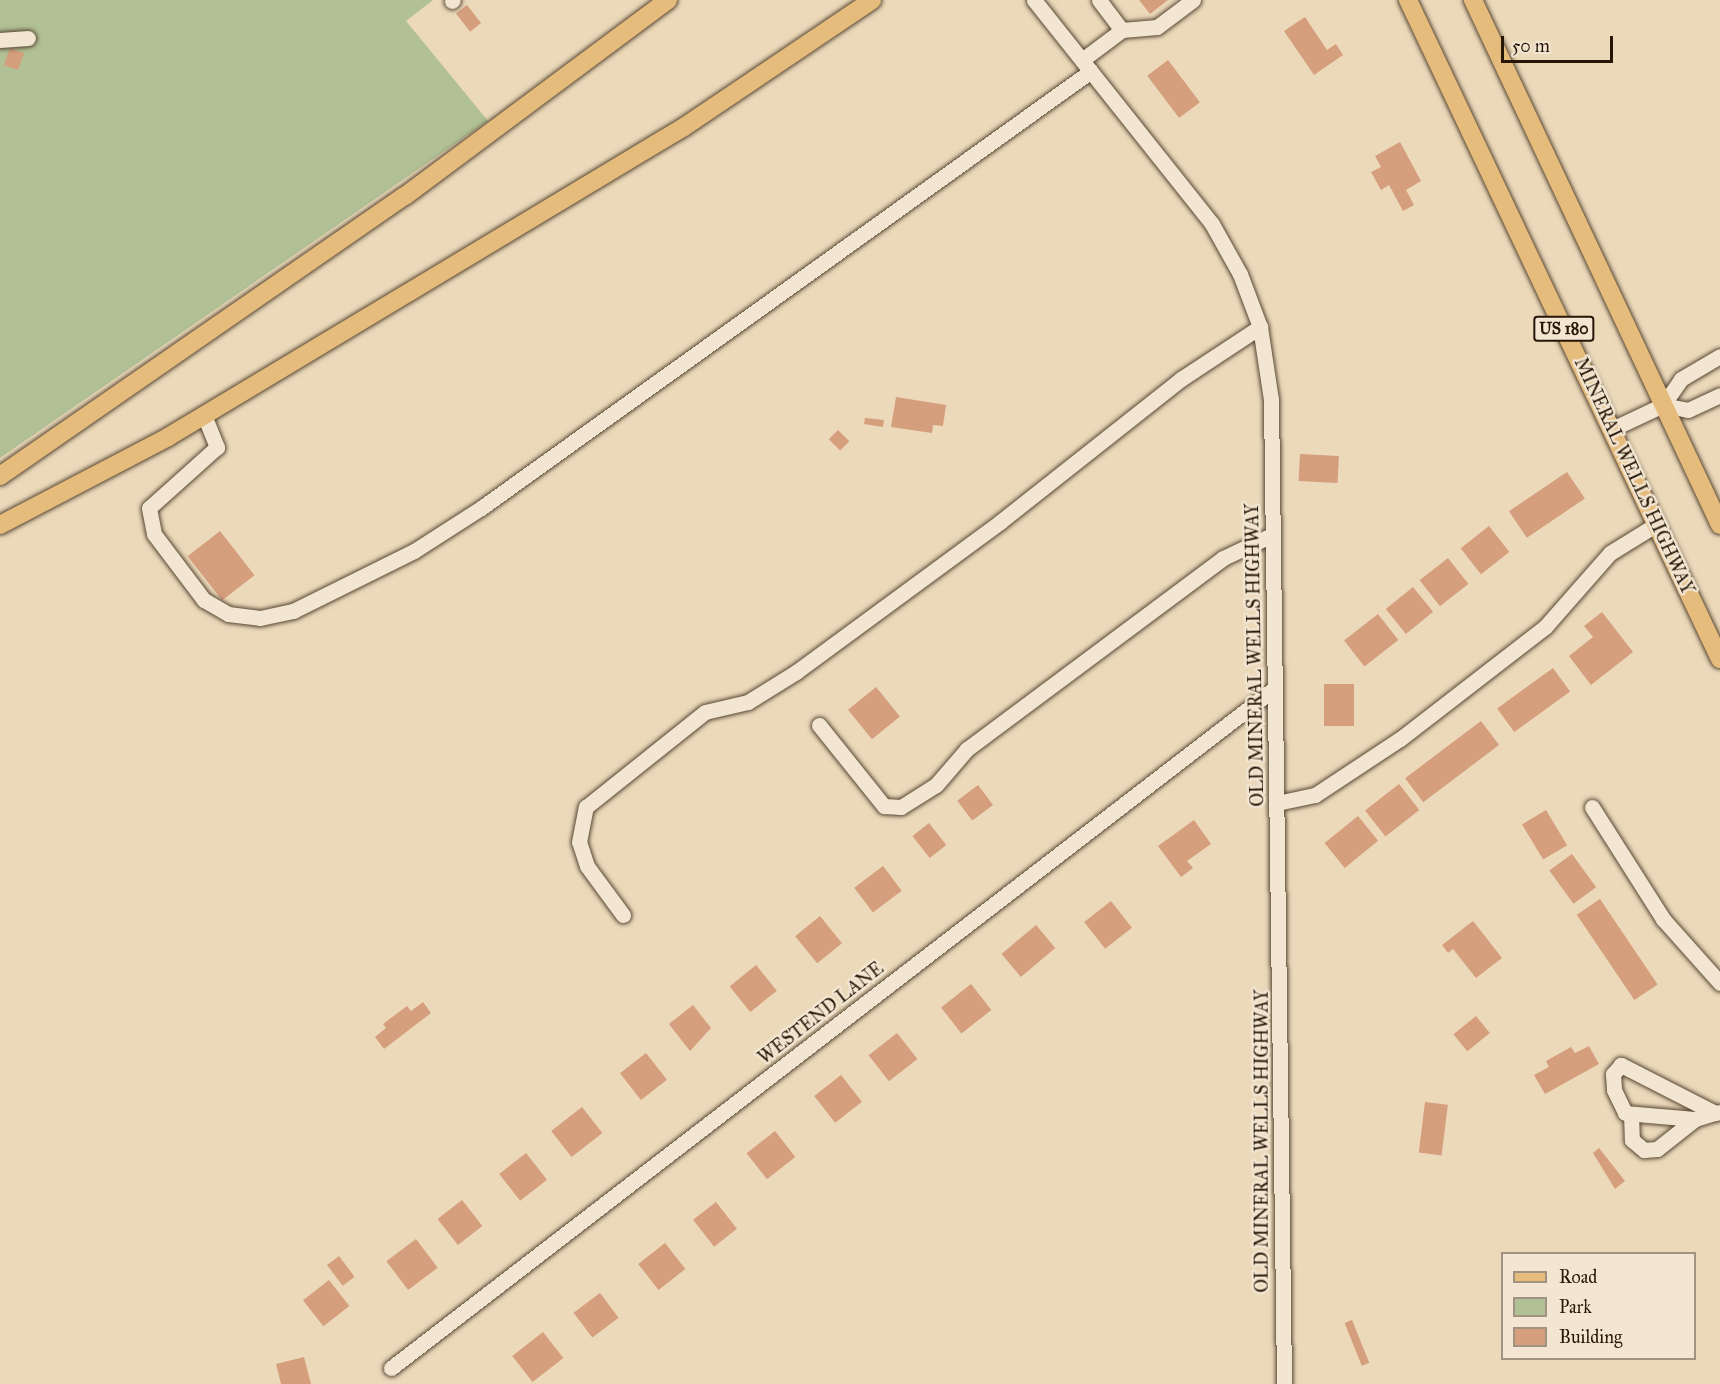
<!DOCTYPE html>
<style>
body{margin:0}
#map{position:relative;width:1720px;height:1384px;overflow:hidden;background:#ebd9ba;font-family:"IM FELL Great Primer",serif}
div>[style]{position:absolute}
.green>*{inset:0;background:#b1c095}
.building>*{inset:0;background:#d59e7d;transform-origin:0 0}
.roads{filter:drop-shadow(0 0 2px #584733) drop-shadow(0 0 2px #584733)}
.minor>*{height:15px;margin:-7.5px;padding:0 7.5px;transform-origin:7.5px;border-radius:7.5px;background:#f2e6d2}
.major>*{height:18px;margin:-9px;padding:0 9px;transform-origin:9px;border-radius:9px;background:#e6bc7d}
span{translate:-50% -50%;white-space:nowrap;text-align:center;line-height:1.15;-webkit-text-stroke:5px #f2e6d2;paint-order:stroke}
.shield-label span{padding:2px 4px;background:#f2e6d2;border:2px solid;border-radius:4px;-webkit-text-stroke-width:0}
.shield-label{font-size:16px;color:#271606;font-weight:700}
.street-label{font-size:18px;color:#271606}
.legend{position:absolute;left:1501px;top:1252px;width:195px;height:108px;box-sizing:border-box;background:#f2e6d2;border:2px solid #a19380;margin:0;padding:8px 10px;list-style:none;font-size:18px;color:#271606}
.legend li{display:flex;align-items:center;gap:12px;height:30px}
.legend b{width:30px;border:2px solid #a19380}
.scale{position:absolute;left:1501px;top:36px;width:112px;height:27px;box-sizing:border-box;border:3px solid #271606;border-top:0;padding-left:8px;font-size:18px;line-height:21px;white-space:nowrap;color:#271606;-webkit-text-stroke:4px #f2e6d2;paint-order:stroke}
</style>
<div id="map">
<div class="green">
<i style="clip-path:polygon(0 0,433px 0,406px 21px,488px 121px,0 458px)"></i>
</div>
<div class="building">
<i style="clip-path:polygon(1139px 0,1168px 0,1150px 14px)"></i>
<i style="left:467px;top:5px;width:23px;height:14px;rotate:52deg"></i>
<i style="clip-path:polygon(1305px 17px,1327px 50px,1336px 44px,1343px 55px,1314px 75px,1284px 31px)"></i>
<i style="left:10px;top:48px;width:15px;height:18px;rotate:20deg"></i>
<i style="left:1168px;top:60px;width:53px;height:26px;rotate:53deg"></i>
<i style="clip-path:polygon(1400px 142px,1421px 181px,1406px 190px,1414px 205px,1403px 211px,1389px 185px,1381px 190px,1371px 172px,1381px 167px,1375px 156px)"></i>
<i style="clip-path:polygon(896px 397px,946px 405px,943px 426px,933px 425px,932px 433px,891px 427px)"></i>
<i style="clip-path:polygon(865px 418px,884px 420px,883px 427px,864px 424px)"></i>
<i style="left:838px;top:430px;width:16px;height:13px;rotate:45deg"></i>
<i style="left:1300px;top:454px;width:39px;height:27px;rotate:3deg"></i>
<i style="left:1567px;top:472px;width:32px;height:70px;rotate:56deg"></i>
<i style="left:1489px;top:526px;width:33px;height:36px;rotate:52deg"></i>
<i style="left:220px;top:531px;width:56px;height:41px;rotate:52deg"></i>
<i style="left:1448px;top:558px;width:33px;height:36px;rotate:52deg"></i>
<i style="left:1413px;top:587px;width:32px;height:35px;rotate:51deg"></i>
<i style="clip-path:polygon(1602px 612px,1633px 652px,1591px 685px,1569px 656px,1593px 637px,1584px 626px)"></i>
<i style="left:1378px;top:614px;width:33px;height:43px;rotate:52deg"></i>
<i style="left:1553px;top:668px;width:29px;height:69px;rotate:54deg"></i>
<i style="left:1324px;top:684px;width:30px;height:42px"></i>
<i style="left:876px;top:687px;width:38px;height:36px;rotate:51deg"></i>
<i style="left:1481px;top:721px;width:30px;height:95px;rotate:53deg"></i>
<i style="left:1399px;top:784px;width:33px;height:43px;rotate:52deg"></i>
<i style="left:978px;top:785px;width:25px;height:26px;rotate:53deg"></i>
<i style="left:1546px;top:810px;width:41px;height:28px;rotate:59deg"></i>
<i style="left:1358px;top:816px;width:32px;height:43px;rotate:51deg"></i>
<i style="clip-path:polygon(1194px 820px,1211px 844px,1187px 861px,1193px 868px,1181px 877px,1158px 846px)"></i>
<i style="left:929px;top:823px;width:28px;height:21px;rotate:52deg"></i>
<i style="left:1572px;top:854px;width:41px;height:28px;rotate:54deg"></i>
<i style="left:883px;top:866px;width:31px;height:36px;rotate:53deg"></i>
<i style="left:1600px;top:899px;width:103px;height:28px;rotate:56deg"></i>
<i style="left:1111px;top:901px;width:34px;height:34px;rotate:52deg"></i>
<i style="left:820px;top:916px;width:35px;height:32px;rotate:51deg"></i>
<i style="clip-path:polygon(1473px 921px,1502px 958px,1476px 978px,1453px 949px,1448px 953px,1442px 945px)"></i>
<i style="left:1036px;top:925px;width:30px;height:45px;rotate:50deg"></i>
<i style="left:756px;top:965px;width:33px;height:34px;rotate:51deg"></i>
<i style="left:971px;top:984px;width:33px;height:38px;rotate:52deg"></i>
<i style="clip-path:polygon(423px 1002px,431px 1013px,384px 1049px,375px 1037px,386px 1028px,383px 1024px,407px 1006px,411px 1011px)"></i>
<i style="clip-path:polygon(693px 1005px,711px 1028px,690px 1051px,669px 1024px)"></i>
<i style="left:1476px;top:1016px;width:22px;height:29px;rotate:51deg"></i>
<i style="left:897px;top:1033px;width:33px;height:36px;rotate:52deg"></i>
<i style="clip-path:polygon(1589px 1046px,1599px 1064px,1545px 1094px,1534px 1075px,1549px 1067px,1546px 1061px,1571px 1047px,1575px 1053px)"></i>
<i style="left:646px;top:1053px;width:34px;height:33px;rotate:52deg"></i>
<i style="left:841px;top:1075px;width:34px;height:34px;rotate:52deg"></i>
<i style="left:1425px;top:1102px;width:23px;height:51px;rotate:7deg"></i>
<i style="left:582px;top:1107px;width:33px;height:39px;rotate:52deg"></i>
<i style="left:775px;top:1131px;width:33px;height:36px;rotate:52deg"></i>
<i style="clip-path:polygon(1599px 1148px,1625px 1181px,1615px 1189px,1593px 1153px)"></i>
<i style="left:526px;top:1153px;width:34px;height:34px;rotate:52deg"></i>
<i style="left:462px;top:1200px;width:33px;height:31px;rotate:52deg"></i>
<i style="left:716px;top:1202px;width:34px;height:29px;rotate:52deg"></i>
<i style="left:416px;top:1239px;width:36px;height:37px;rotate:53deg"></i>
<i style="left:665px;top:1243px;width:33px;height:34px;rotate:52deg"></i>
<i style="left:339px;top:1256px;width:26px;height:15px;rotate:53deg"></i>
<i style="left:329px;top:1280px;width:33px;height:33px;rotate:52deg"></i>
<i style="left:600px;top:1293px;width:31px;height:33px;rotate:53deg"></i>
<i style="left:1352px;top:1320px;width:46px;height:8px;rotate:68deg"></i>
<i style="left:543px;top:1332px;width:33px;height:39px;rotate:52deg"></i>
<i style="clip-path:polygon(304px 1357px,311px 1384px,281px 1384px,276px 1364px)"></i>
</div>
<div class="roads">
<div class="minor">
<i style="left:1034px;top:0;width:286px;rotate:51.5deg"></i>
<i style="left:1212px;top:224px;width:57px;rotate:60.8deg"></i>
<i style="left:1240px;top:274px;width:57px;rotate:69.3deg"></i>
<i style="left:1260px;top:327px;width:74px;rotate:81.4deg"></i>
<i style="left:1271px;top:400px;width:984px;rotate:89.24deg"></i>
<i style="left:1099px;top:0;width:38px;rotate:53deg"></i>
<i style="left:452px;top:1px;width:1px;rotate:-45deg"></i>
<i style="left:0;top:40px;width:28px;rotate:-4deg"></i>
<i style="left:1082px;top:60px;width:50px;rotate:-36.9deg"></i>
<i style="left:1122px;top:30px;width:35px;rotate:-5deg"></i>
<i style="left:1157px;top:27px;width:45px;rotate:-36.9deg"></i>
<i style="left:1663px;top:405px;width:32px;rotate:-55deg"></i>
<i style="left:1681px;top:379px;width:45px;rotate:-30.5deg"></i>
<i style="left:204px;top:415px;width:35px;rotate:68deg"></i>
<i style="left:217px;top:447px;width:91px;rotate:138.1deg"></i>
<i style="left:149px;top:508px;width:26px;rotate:79deg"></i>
<i style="left:154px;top:534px;width:83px;rotate:52.9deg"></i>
<i style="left:204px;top:600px;width:28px;rotate:30deg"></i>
<i style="left:228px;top:614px;width:32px;rotate:7deg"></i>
<i style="left:260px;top:618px;width:34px;rotate:-12deg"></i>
<i style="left:293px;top:611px;width:135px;rotate:-26.4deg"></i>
<i style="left:414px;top:551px;width:80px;rotate:-32.7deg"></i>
<i style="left:481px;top:508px;width:750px;rotate:-35.62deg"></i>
<i style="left:1612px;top:429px;width:56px;rotate:-25.2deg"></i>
<i style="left:1663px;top:405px;width:25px;rotate:11deg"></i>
<i style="left:1688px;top:410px;width:35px;rotate:-25deg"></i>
<i style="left:819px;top:725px;width:104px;rotate:51.3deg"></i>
<i style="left:884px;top:806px;width:17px;rotate:3deg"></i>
<i style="left:901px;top:807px;width:41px;rotate:-32.2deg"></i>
<i style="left:936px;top:785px;width:48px;rotate:-49.3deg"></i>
<i style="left:967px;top:749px;width:319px;rotate:-36.7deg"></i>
<i style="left:1223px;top:558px;width:54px;rotate:-25.1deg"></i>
<i style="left:1277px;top:803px;width:39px;rotate:-12deg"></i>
<i style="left:1315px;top:795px;width:102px;rotate:-33.4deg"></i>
<i style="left:1400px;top:739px;width:183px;rotate:-37.7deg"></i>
<i style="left:1545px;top:627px;width:98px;rotate:-48.7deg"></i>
<i style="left:1610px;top:553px;width:55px;rotate:-31.7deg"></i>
<i style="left:1592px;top:807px;width:133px;rotate:57.6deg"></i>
<i style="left:1663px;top:919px;width:86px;rotate:48.3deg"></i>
<i style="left:623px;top:915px;width:61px;rotate:-126.3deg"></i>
<i style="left:587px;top:866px;width:25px;rotate:-108deg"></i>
<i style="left:579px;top:842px;width:36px;rotate:-79deg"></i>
<i style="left:586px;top:807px;width:152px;rotate:-38.6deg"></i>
<i style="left:705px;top:712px;width:44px;rotate:-13.1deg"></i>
<i style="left:748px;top:702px;width:57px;rotate:-32deg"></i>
<i style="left:796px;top:672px;width:253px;rotate:-36.3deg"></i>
<i style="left:1000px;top:522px;width:231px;rotate:-38.3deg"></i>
<i style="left:1181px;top:379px;width:95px;rotate:-33.4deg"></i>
<i style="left:1715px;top:1113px;width:106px;rotate:-152.9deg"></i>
<i style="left:1621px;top:1065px;width:12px;rotate:132deg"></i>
<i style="left:1613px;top:1074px;width:16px;rotate:86deg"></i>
<i style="left:1614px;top:1090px;width:25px;rotate:64deg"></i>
<i style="left:1625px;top:1113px;width:70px;rotate:4.9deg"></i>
<i style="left:1695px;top:1119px;width:21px;rotate:-17deg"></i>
<i style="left:1715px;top:1113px;width:5px;rotate:-11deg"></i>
<i style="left:1631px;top:1114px;width:26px;rotate:88deg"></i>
<i style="left:1632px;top:1140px;width:16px;rotate:40deg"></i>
<i style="left:1644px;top:1150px;width:13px;rotate:-4deg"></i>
<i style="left:1657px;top:1149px;width:48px;rotate:-38.3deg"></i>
<i style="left:391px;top:1368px;width:1115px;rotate:-37.57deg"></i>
</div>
<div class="major">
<i style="left:1408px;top:0;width:729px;rotate:64.67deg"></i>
<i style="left:1473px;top:0;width:580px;rotate:64.8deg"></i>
<i style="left:0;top:476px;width:492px;rotate:-34.7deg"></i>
<i style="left:405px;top:196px;width:328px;rotate:-36.7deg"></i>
<i style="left:0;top:525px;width:190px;rotate:-27.6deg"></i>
<i style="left:168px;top:437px;width:602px;rotate:-31deg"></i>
<i style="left:684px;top:127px;width:227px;rotate:-34deg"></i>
</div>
</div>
<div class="shield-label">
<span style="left:1564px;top:329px">US 180</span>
</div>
<div class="street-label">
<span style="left:1634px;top:476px;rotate:65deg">MINERAL WELLS HIGHWAY</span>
<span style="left:1255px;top:655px;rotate:-91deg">OLD MINERAL WELLS HIGHWAY</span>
<span style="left:821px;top:1013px;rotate:-38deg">WESTEND LANE</span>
<span style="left:1262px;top:1141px;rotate:-90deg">OLD MINERAL WELLS HIGHWAY</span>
</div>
<ul class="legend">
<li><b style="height:8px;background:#e6bc7d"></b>Road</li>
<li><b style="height:16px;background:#b1c095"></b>Park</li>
<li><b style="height:16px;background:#d59e7d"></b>Building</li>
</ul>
<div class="scale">50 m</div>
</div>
